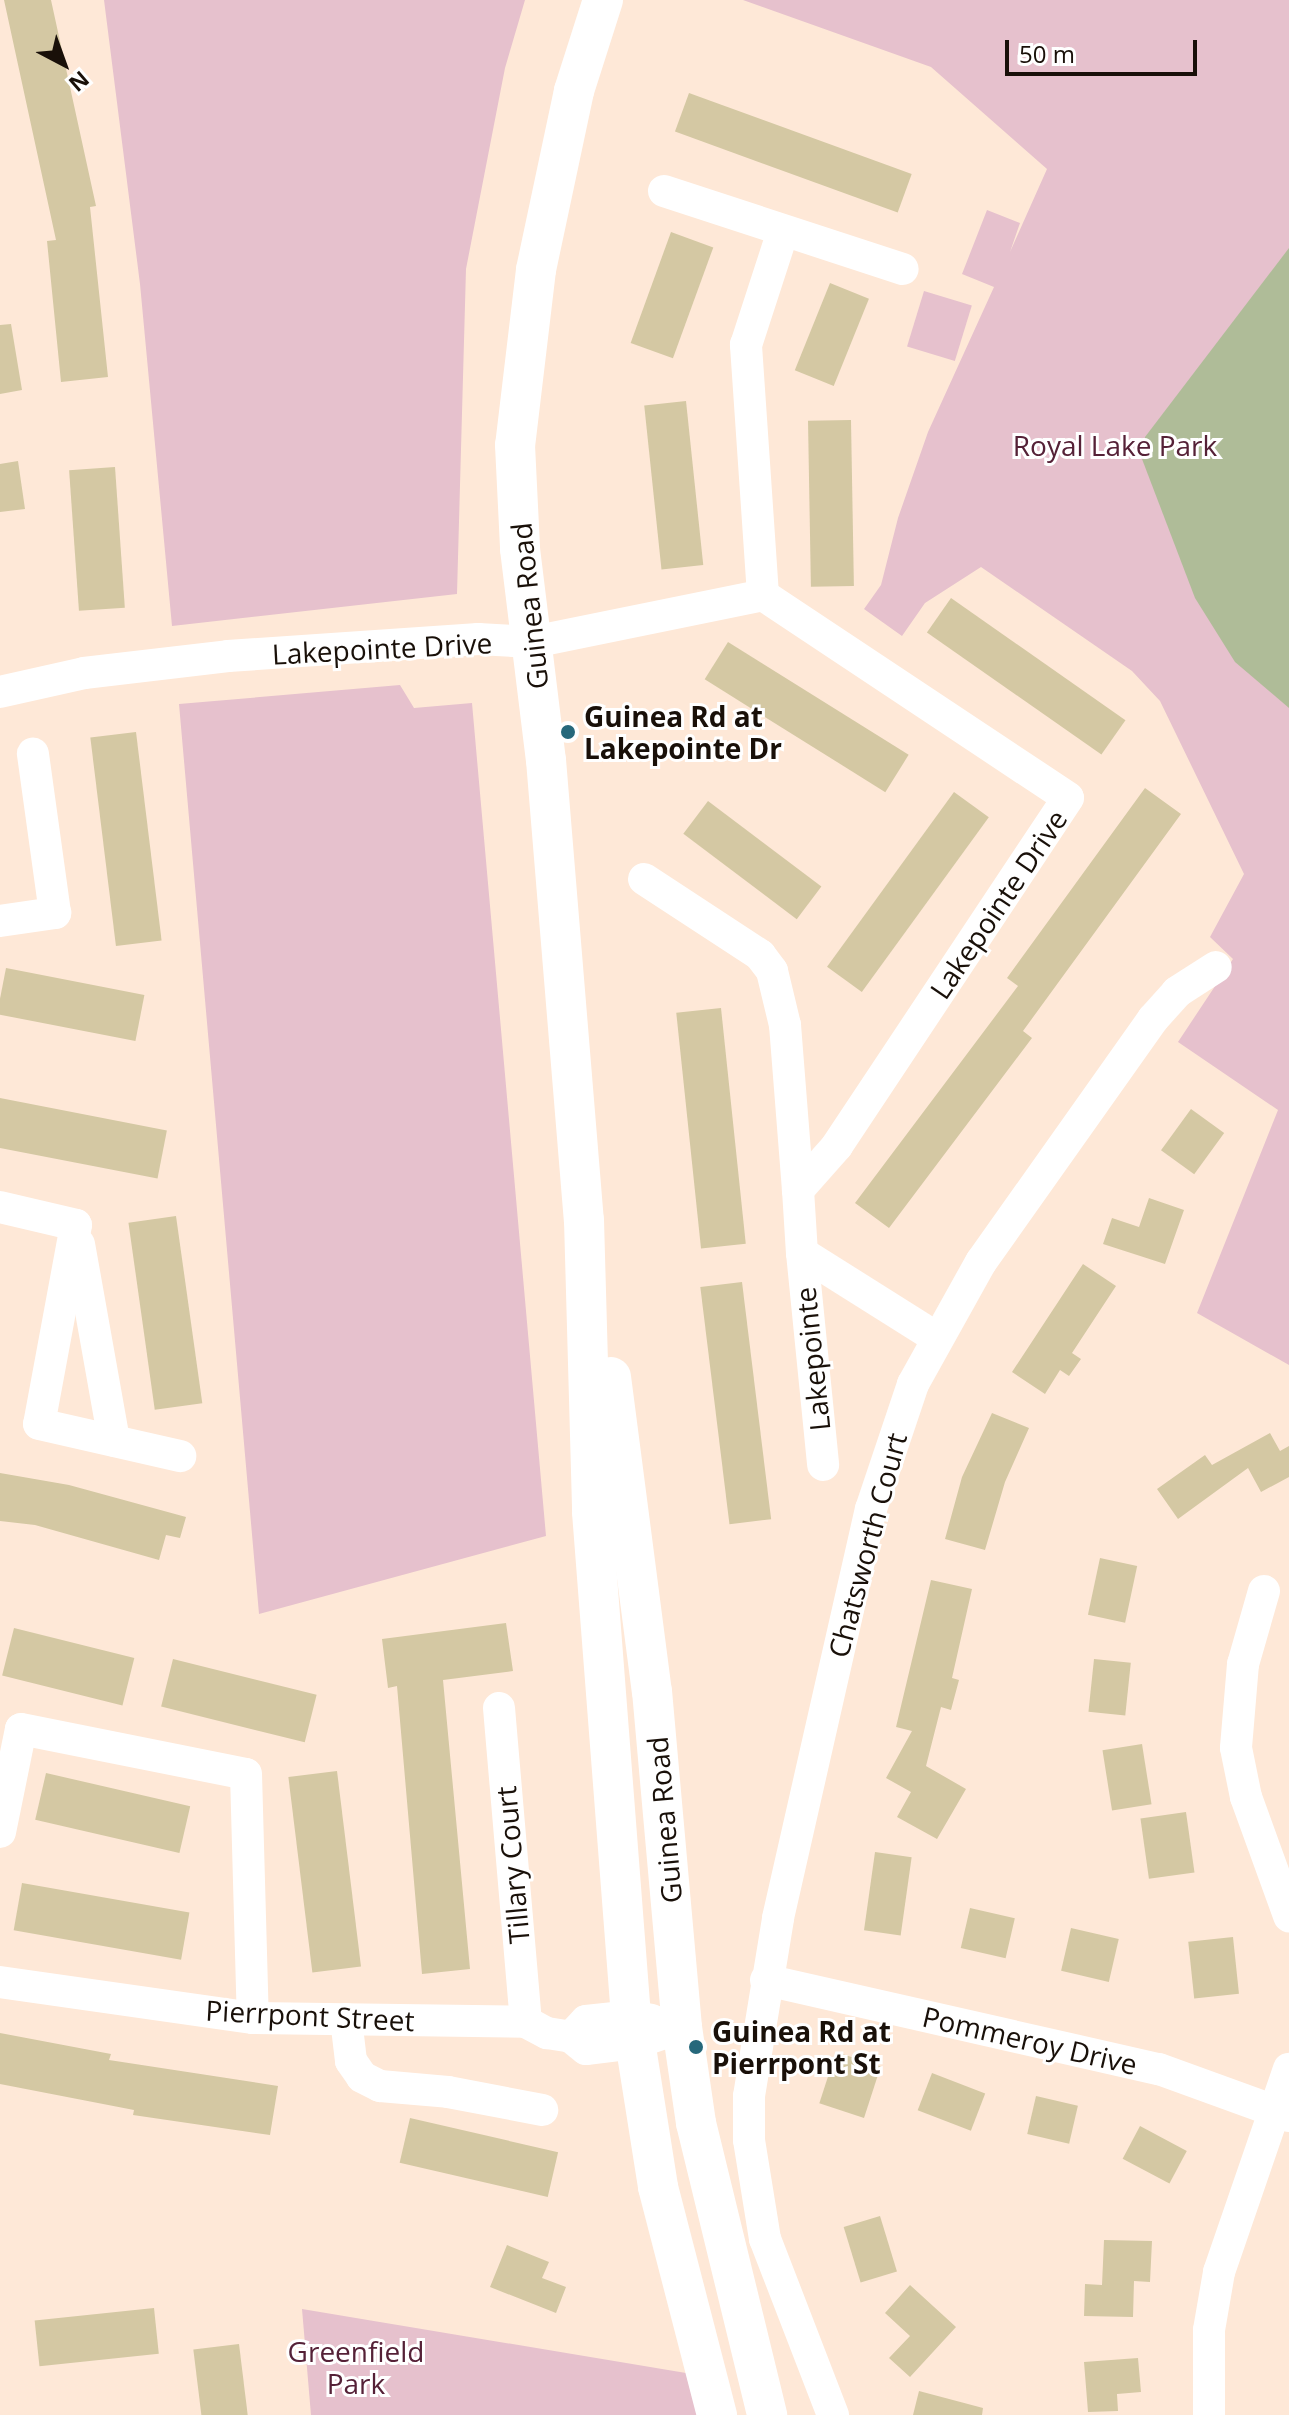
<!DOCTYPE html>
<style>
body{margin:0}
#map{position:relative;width:1289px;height:2415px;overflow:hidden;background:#fee8d7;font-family:"Open Sans",sans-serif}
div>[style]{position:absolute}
.green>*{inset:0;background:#e6c1cd;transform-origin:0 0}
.water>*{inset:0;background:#afbc98}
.building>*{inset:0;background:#d4c8a3;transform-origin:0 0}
.minor>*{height:32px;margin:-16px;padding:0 16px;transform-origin:16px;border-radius:16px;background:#fff}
.major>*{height:40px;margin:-20px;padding:0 20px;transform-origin:20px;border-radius:20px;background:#fff}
.dots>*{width:22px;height:22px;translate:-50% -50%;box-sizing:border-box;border:4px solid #fff;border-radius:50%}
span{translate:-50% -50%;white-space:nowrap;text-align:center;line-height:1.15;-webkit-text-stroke:6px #fff;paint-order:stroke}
.park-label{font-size:28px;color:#552137}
.street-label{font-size:28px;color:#191009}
.poi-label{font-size:28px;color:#191009;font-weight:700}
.left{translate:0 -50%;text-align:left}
.north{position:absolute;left:24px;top:24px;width:80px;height:80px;-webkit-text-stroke:6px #fff;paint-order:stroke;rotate:139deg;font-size:22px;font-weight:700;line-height:32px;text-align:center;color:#191009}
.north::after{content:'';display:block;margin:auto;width:28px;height:36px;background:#191009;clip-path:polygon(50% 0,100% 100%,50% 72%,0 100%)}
.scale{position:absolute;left:1005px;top:40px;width:192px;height:36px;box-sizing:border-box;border:4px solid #191009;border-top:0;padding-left:10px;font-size:24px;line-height:28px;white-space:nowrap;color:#191009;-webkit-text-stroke:6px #fff;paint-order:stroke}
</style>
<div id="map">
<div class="green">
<i style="clip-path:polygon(104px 0,525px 0,505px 68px,466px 269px,457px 594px,172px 626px,140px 284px)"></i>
<i style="clip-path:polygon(743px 0,1289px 0,1289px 1365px,1197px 1313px,1278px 1110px,1178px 1042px,1233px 959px,1210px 937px,1244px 874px,1160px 701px,1132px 671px,981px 567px,925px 603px,902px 636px,864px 609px,881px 585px,898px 518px,928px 432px,994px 287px,962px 274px,987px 210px,1020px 223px,1010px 252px,1047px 169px,931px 67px)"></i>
<i style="left:924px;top:291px;width:50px;height:58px;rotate:17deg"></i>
<i style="clip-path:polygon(400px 685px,414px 708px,472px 703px,546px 1536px,259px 1614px,179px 704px)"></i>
<i style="clip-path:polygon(302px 2309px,686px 2373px,697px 2415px,311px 2415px)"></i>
</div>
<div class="water">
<i style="clip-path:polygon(1289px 248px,1289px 708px,1235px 662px,1195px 598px,1142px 459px,1145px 437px)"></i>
</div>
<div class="building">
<i style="clip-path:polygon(4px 0,51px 0,96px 206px,90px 207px,108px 377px,61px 382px,47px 241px,56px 240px)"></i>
<i style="left:689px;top:93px;width:237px;height:41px;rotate:20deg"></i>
<i style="left:671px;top:232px;width:45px;height:118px;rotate:20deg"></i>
<i style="left:830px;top:283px;width:42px;height:94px;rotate:22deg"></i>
<i style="clip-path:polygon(11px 324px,22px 390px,0 394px,0 325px)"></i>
<i style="left:686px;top:401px;width:165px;height:42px;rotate:84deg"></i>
<i style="left:851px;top:420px;width:166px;height:43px;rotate:89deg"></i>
<i style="clip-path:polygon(18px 461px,25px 509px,0 512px,0 464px)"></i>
<i style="left:115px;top:467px;width:141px;height:46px;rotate:86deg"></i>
<i style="left:951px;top:598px;width:213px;height:42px;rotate:35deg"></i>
<i style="left:728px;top:642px;width:213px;height:44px;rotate:32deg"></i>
<i style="left:136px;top:732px;width:210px;height:46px;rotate:83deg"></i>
<i style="clip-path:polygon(1145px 788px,1181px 814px,1023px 1031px,1032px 1038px,889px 1228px,855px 1203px,1018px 986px,1007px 978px)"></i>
<i style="left:954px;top:792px;width:43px;height:216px;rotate:36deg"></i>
<i style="left:708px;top:801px;width:142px;height:41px;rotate:37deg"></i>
<i style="left:6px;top:968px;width:141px;height:47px;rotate:11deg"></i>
<i style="left:721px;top:1008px;width:237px;height:45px;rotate:84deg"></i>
<i style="left:0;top:1098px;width:170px;height:49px;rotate:11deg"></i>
<i style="left:1191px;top:1109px;width:41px;height:51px;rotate:36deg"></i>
<i style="clip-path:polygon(1149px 1198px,1184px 1210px,1165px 1264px,1103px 1244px,1112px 1218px,1139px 1227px)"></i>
<i style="left:176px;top:1216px;width:189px;height:48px;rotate:82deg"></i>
<i style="clip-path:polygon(1083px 1264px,1116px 1286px,1072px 1353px,1081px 1359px,1069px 1376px,1060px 1370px,1045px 1394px,1012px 1372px)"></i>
<i style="left:742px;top:1282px;width:239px;height:42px;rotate:83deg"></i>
<i style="clip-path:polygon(992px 1413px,1029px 1428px,1005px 1482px,985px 1550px,945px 1539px,962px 1477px)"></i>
<i style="clip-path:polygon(1270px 1433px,1280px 1451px,1289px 1446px,1289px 1477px,1261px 1492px,1248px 1468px,1178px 1519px,1157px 1489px,1205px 1455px,1212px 1465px)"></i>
<i style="clip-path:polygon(0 1473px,69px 1485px,186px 1517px,180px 1538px,166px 1535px,159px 1560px,35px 1525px,0 1521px)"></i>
<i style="left:1100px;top:1558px;width:38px;height:58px;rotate:12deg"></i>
<i style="clip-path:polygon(931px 1580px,972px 1589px,952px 1678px,959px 1680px,951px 1710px,941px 1707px,926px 1766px,966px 1789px,937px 1839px,897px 1817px,911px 1792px,886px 1778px,912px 1731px,896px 1727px)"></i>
<i style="clip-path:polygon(506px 1623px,513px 1671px,443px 1680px,470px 1969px,422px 1974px,397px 1686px,388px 1688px,382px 1639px)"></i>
<i style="left:14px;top:1628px;width:124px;height:49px;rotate:14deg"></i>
<i style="left:173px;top:1659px;width:148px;height:49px;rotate:14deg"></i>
<i style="left:1094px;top:1659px;width:37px;height:53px;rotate:6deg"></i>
<i style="left:1142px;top:1744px;width:61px;height:40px;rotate:81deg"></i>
<i style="left:337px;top:1771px;width:197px;height:49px;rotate:83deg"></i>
<i style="left:46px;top:1773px;width:148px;height:48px;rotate:13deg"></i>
<i style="left:1186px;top:1812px;width:61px;height:46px;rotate:82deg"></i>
<i style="left:875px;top:1852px;width:37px;height:79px;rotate:8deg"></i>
<i style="left:22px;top:1883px;width:170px;height:48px;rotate:10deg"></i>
<i style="left:970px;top:1908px;width:46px;height:41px;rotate:13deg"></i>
<i style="left:1071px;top:1928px;width:49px;height:44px;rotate:13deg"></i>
<i style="left:1233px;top:1937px;width:57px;height:45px;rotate:84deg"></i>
<i style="clip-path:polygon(0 2033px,111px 2054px,109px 2060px,278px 2086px,270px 2135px,133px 2115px,134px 2110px,0 2084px)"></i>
<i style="left:836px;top:2052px;width:47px;height:54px;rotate:18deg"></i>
<i style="left:932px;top:2073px;width:57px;height:40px;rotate:21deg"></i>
<i style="left:1036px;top:2096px;width:43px;height:39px;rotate:13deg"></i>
<i style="left:410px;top:2118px;width:152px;height:46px;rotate:13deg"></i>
<i style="left:1140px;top:2126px;width:53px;height:37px;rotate:28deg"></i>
<i style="left:880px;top:2216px;width:58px;height:38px;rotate:73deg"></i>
<i style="clip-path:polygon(1104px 2240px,1152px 2241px,1150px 2282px,1134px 2281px,1133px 2317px,1084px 2316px,1085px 2284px,1102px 2285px)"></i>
<i style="clip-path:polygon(507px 2245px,549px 2262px,542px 2278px,566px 2287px,556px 2313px,490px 2287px)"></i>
<i style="clip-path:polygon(910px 2285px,956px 2327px,910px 2377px,889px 2358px,910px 2336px,885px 2313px)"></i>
<i style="left:154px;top:2308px;width:46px;height:120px;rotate:84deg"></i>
<i style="left:239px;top:2344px;width:72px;height:46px;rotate:83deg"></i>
<i style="clip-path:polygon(1138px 2358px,1141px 2392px,1117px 2394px,1118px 2411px,1088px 2412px,1084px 2362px)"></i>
<i style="clip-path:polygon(919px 2391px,983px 2408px,982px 2415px,913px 2415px)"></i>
</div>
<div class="minor">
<i style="left:664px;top:191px;width:251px;rotate:18.1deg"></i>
<i style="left:763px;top:595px;width:251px;rotate:-93.9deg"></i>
<i style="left:746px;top:345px;width:120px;rotate:-72deg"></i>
<i style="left:0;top:692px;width:86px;rotate:-12.7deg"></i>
<i style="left:84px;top:673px;width:145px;rotate:-6.7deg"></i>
<i style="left:228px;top:656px;width:251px;rotate:-3.9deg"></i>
<i style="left:478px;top:639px;width:55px;rotate:3.1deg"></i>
<i style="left:533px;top:642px;width:235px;rotate:-11.5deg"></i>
<i style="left:763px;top:595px;width:366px;rotate:33.6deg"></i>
<i style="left:1068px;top:798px;width:418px;rotate:123.6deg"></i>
<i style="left:837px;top:1146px;width:59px;rotate:131.6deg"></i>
<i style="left:798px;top:1190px;width:63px;rotate:86.4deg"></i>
<i style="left:802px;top:1253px;width:160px;rotate:32.2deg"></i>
<i style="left:644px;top:879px;width:139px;rotate:33.2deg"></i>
<i style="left:760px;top:955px;width:20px;rotate:53deg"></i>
<i style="left:772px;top:971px;width:56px;rotate:76.5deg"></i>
<i style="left:785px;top:1025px;width:166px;rotate:85.5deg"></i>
<i style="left:0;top:921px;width:56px;rotate:-8.3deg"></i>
<i style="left:55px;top:913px;width:161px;rotate:-97.9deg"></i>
<i style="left:0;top:1207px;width:78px;rotate:13.3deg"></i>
<i style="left:76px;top:1225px;width:202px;rotate:100.5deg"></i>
<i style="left:39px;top:1424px;width:145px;rotate:12.8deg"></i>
<i style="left:79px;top:1244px;width:200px;rotate:79.9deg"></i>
<i style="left:802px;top:1253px;width:213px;rotate:84.3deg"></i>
<i style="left:1264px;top:1591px;width:76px;rotate:106deg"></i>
<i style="left:1243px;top:1664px;width:84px;rotate:94.8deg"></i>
<i style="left:1236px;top:1748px;width:50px;rotate:78.5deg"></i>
<i style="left:1246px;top:1797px;width:127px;rotate:70.1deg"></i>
<i style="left:499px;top:1708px;width:315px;rotate:85.1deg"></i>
<i style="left:0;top:1832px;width:105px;rotate:-78.5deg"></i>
<i style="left:21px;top:1729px;width:229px;rotate:11.3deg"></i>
<i style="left:246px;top:1774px;width:244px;rotate:88.4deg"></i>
<i style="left:766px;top:1980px;width:403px;rotate:12.8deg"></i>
<i style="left:1159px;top:2069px;width:138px;rotate:19.9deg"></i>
<i style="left:0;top:1982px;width:256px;rotate:8.1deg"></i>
<i style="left:253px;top:2018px;width:273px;rotate:0.8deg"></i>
<i style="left:526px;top:2022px;width:24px;rotate:28deg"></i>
<i style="left:547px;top:2033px;width:24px;rotate:9deg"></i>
<i style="left:571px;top:2037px;width:19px;rotate:39deg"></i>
<i style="left:586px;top:2049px;width:49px;rotate:-7deg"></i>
<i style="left:635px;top:2043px;width:50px;rotate:-18.8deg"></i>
<i style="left:346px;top:2019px;width:42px;rotate:83.2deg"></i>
<i style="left:351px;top:2061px;width:19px;rotate:55deg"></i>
<i style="left:362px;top:2077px;width:20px;rotate:27deg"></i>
<i style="left:380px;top:2086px;width:68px;rotate:5deg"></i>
<i style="left:448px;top:2092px;width:96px;rotate:10.8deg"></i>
<i style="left:571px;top:2037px;width:22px;rotate:-47deg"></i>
<i style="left:586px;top:2021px;width:45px;rotate:-6.3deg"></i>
<i style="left:631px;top:2016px;width:21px;rotate:11deg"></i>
<i style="left:833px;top:2415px;width:189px;rotate:-111.1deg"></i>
<i style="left:765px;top:2239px;width:100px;rotate:-99.2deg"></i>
<i style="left:749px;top:2140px;width:44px;rotate:-90deg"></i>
<i style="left:749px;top:2096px;width:180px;rotate:-80.7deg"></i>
<i style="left:778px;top:1918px;width:419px;rotate:-77.2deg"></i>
<i style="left:871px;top:1509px;width:132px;rotate:-71.4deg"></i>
<i style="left:913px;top:1384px;width:140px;rotate:-60.9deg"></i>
<i style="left:981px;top:1262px;width:298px;rotate:-54.7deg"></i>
<i style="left:1153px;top:1019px;width:36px;rotate:-48deg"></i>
<i style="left:1177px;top:992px;width:46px;rotate:-32.7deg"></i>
<i style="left:1209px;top:2415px;width:85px;rotate:-90deg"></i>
<i style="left:1209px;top:2330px;width:59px;rotate:-80.2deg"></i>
<i style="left:1219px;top:2272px;width:215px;rotate:-71deg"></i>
</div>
<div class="major">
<i style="left:603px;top:0;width:96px;rotate:107.7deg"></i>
<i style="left:574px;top:91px;width:183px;rotate:102deg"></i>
<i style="left:536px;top:270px;width:176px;rotate:96.8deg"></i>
<i style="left:515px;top:445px;width:104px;rotate:87.2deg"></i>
<i style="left:520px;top:549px;width:213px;rotate:83deg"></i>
<i style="left:546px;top:760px;width:462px;rotate:85.3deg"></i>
<i style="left:584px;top:1220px;width:292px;rotate:88.4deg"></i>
<i style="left:592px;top:1512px;width:506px;rotate:85.58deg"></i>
<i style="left:631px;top:2016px;width:173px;rotate:81deg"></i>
<i style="left:658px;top:2187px;width:236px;rotate:75.5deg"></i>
<i style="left:611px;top:1377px;width:317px;rotate:82.6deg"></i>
<i style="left:652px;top:1691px;width:337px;rotate:84.9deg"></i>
<i style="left:682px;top:2027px;width:97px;rotate:81.7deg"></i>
<i style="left:696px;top:2123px;width:301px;rotate:76.3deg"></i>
</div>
<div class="dots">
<i style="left:568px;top:732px;background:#26687b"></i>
<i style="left:696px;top:2047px;background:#26687b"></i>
</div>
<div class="park-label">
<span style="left:1115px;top:445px">Royal Lake Park</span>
<span style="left:356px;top:2367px">Greenfield<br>Park</span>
</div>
<div class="street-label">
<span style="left:529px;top:606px;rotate:-96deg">Guinea Road</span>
<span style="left:382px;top:648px;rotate:-3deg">Lakepointe Drive</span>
<span style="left:998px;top:904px;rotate:-56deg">Lakepointe Drive</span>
<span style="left:812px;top:1359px;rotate:-96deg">Lakepointe</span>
<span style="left:867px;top:1545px;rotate:-75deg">Chatsworth Court</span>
<span style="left:664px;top:1820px;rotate:-95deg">Guinea Road</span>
<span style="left:512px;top:1865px;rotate:-95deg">Tillary Court</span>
<span style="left:310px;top:2015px;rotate:3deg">Pierrpont Street</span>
<span style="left:1030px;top:2040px;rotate:13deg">Pommeroy Drive</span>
</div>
<div class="poi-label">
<span class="left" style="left:584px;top:732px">Guinea Rd at<br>Lakepointe Dr</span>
<span class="left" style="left:712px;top:2047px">Guinea Rd at<br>Pierrpont St</span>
</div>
<div class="north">N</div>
<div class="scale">50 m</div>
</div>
